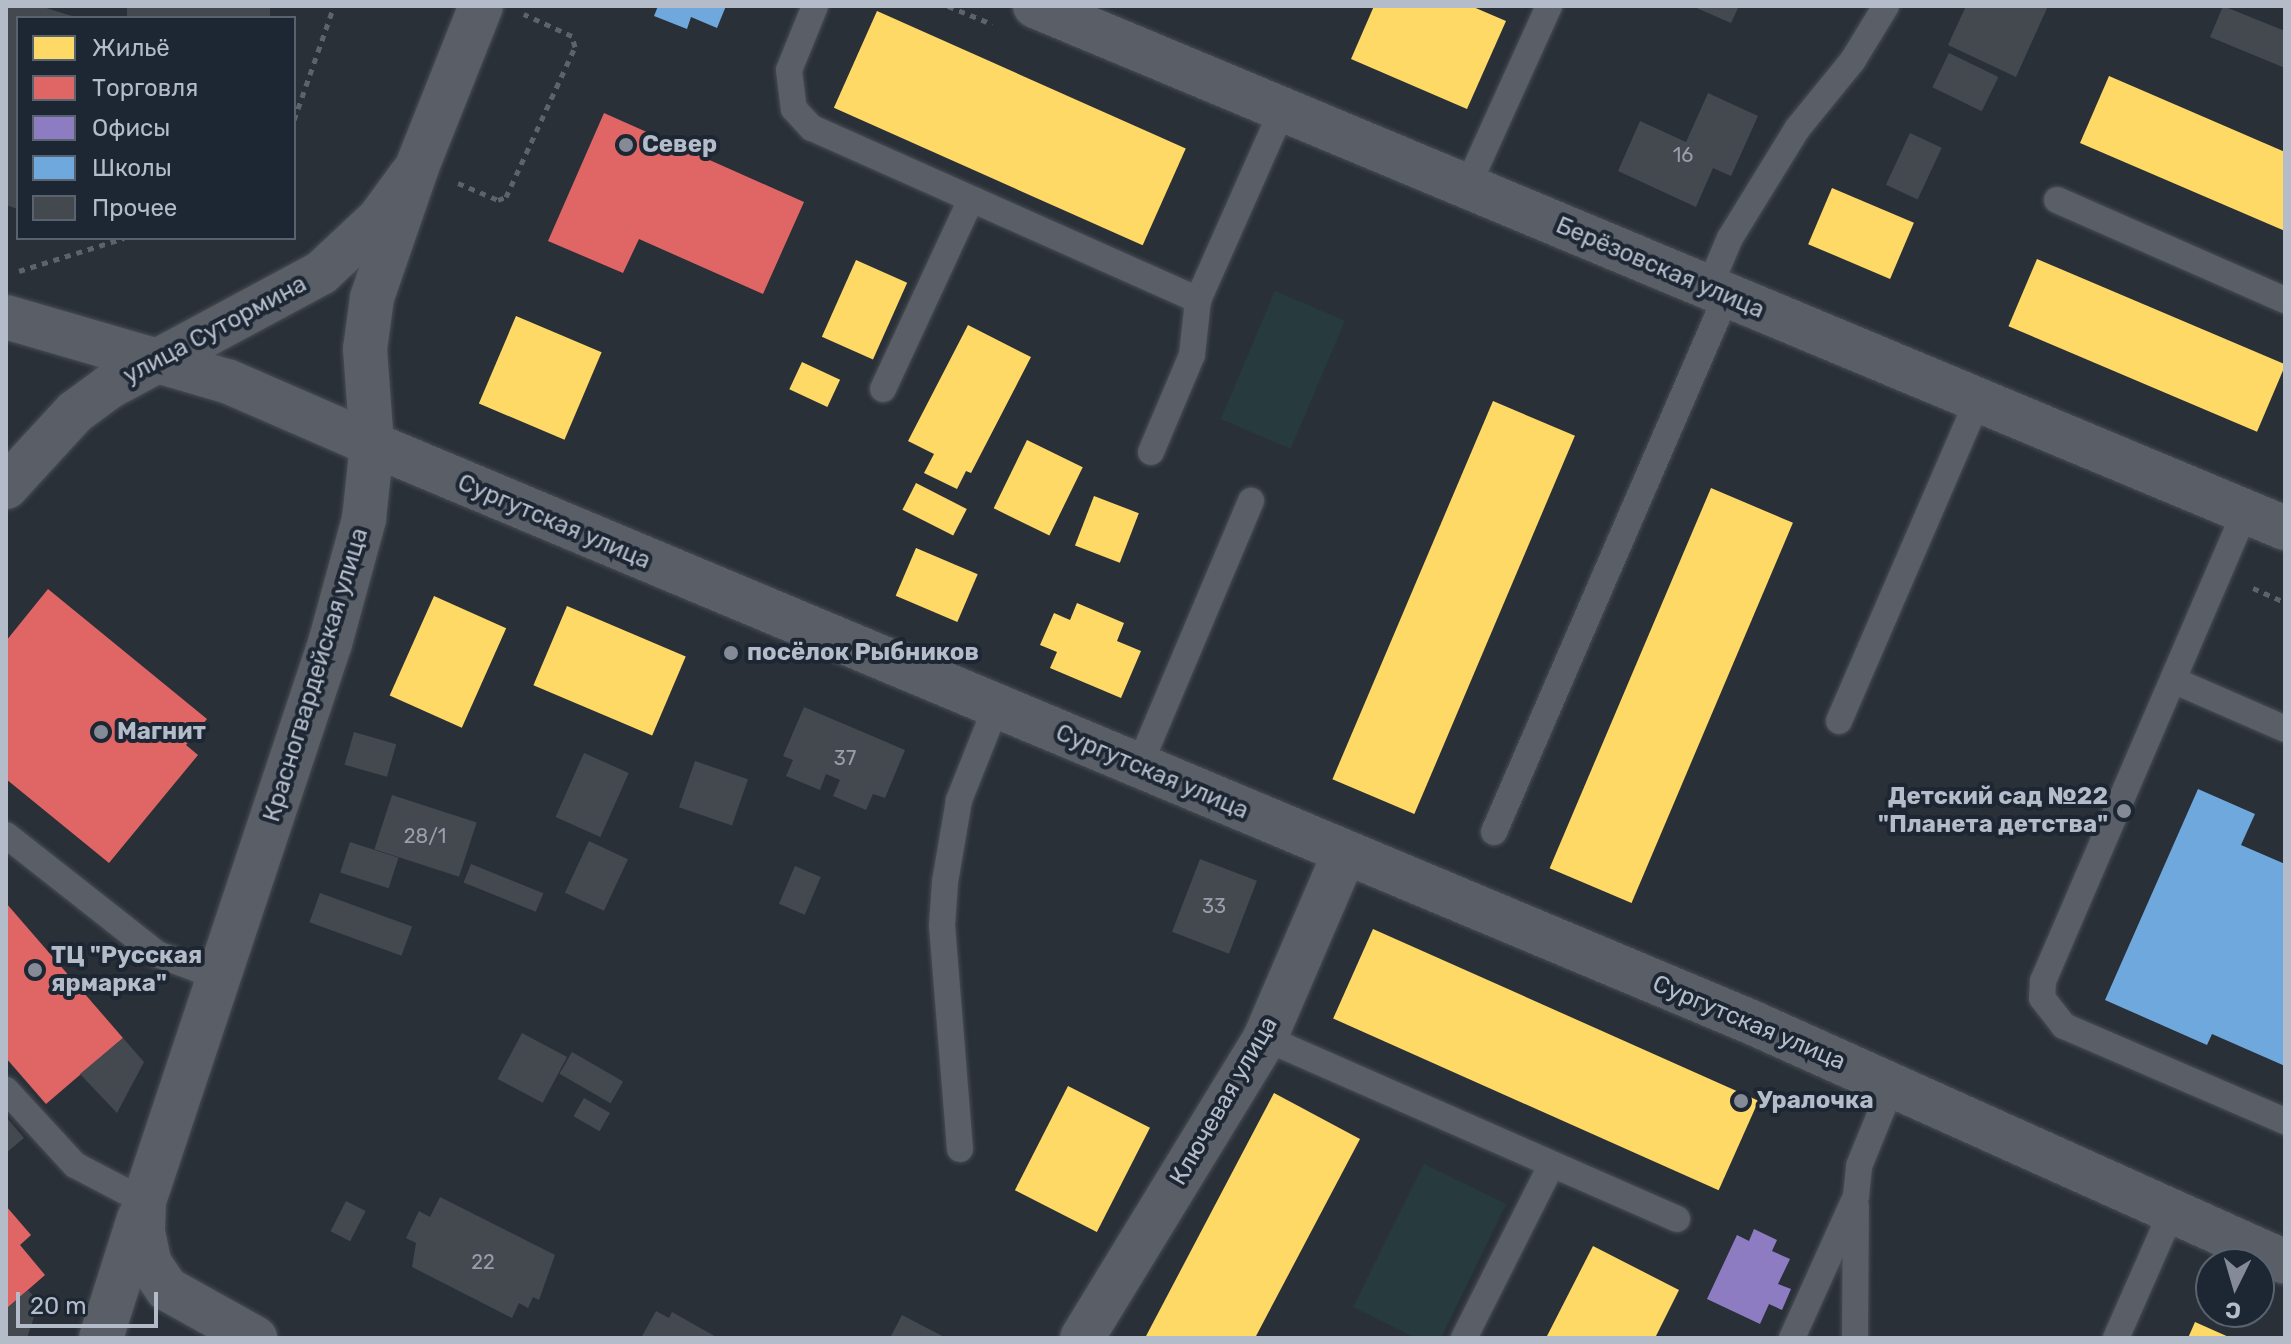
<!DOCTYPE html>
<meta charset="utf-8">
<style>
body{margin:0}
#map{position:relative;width:2291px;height:1344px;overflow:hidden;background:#2a3038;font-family:Rubik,sans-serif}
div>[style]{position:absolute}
.green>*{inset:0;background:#273a3e;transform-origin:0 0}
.homes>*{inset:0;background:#ffd966;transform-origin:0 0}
.shops>*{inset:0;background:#e06666}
.offices>*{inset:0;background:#8e7cc3}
.schools>*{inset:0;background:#6fa8dc}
.building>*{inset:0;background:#444950;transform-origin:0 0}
.path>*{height:5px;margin-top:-2.5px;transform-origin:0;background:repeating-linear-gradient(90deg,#5d636a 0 6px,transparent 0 12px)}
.roads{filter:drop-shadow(0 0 2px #484c53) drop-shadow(0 0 2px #484c53)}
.service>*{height:26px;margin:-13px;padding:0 13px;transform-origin:13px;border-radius:13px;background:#5a5e66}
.minor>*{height:44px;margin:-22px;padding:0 22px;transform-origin:22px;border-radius:22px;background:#5a5e66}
.tertiary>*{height:44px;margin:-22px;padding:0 22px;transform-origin:22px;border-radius:22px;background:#5a5e66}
.dots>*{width:22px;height:22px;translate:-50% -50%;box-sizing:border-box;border:4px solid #1d2633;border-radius:50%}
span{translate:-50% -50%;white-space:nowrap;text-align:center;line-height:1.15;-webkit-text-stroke:8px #1d2633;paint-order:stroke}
.number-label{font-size:20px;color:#989fab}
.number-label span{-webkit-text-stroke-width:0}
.poi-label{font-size:24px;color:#b4bcc9;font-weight:700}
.left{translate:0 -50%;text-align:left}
.right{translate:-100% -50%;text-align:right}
.street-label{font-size:24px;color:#b4bcc9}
.frame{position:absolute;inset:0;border:8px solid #b4bcc9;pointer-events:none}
.legend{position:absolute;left:16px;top:16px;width:280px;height:224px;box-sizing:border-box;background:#1d2633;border:2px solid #59626f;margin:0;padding:10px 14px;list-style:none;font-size:24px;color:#b4bcc9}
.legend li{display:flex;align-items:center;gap:16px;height:40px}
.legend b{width:40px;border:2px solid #59626f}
.north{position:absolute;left:2195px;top:1248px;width:80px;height:80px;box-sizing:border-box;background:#1d2633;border:2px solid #59626f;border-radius:50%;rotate:185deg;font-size:22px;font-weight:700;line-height:32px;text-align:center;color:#b4bcc9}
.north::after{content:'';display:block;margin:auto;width:28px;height:36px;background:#848b96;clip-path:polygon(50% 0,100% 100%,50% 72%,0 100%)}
.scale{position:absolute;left:16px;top:1292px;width:142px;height:36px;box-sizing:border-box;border:4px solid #b4bcc9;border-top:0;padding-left:10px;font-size:24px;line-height:28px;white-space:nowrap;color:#b4bcc9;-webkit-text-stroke:6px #1d2633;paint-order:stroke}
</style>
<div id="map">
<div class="green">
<i style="left:1275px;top:291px;width:76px;height:139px;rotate:23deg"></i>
<i style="clip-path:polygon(1424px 1164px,1506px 1204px,1441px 1338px,1416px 1338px,1353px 1307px)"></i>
</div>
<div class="homes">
<i style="clip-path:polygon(1374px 6px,1471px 6px,1506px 21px,1467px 109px,1351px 59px)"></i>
<i style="left:877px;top:11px;width:338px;height:106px;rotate:24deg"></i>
<i style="clip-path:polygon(2109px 76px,2285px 152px,2285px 231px,2080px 143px)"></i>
<i style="left:1832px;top:188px;width:89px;height:61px;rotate:23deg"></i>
<i style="left:2037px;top:259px;width:270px;height:73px;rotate:23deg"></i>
<i style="left:856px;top:260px;width:56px;height:84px;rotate:24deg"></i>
<i style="left:516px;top:316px;width:93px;height:95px;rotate:23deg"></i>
<i style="clip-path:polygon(968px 325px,1031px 357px,971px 473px,966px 471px,957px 489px,924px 473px,934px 454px,908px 441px)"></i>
<i style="left:802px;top:362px;width:42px;height:30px;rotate:25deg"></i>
<i style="left:1493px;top:401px;width:89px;height:411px;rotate:23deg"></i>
<i style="left:1027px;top:440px;width:62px;height:76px;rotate:26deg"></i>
<i style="left:916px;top:483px;width:57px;height:30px;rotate:27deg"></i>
<i style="left:1711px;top:488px;width:89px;height:413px;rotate:23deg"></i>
<i style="left:1094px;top:496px;width:48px;height:53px;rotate:21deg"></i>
<i style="left:916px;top:548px;width:67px;height:52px;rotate:23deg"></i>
<i style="left:434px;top:596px;width:79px;height:109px;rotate:24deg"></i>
<i style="clip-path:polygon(1077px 603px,1124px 623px,1117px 641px,1141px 651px,1121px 698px,1050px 668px,1057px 652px,1040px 645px,1054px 613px,1070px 620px)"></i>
<i style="left:567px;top:606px;width:129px;height:86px;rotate:23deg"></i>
<i style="left:1373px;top:929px;width:422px;height:98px;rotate:24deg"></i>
<i style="left:1068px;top:1086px;width:92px;height:117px;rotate:27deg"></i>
<i style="clip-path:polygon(1274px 1093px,1360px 1139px,1255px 1338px,1145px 1338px)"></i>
<i style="clip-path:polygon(1593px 1246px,1679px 1290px,1655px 1338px,1546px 1338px)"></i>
<i style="clip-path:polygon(2195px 1322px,2231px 1338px,2188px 1338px)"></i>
</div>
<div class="shops">
<i style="clip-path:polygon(604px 113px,804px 202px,763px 294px,639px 239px,623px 273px,548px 241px)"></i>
<i style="clip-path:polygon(48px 589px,207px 719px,186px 745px,198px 755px,109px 863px,6px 779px,6px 641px)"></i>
<i style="clip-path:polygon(6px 903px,123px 1038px,46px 1104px,6px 1058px)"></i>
<i style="clip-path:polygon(6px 1206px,31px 1235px,20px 1245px,45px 1275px,6px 1309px)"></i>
</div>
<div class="offices">
<i style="clip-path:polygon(1754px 1229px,1777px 1240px,1772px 1251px,1790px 1259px,1778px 1284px,1791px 1289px,1782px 1310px,1769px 1304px,1760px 1324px,1707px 1299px,1737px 1235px,1749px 1241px)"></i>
</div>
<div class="schools">
<i style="clip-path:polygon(658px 6px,726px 6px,717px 28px,691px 17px,687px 29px,654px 16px)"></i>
<i style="clip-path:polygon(2198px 789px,2255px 814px,2241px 845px,2285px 864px,2285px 1066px,2212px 1034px,2207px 1045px,2105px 1000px)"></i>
</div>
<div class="building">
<i style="clip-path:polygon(6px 6px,40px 6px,75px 17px,18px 18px,18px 209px,6px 205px)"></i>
<i style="left:127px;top:6px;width:143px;height:12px"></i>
<i style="clip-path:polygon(1692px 6px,1739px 6px,1731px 23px)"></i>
<i style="clip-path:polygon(1966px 6px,2048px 6px,2016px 77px,1948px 45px)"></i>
<i style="clip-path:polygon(2223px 6px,2285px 31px,2285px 68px,2210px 37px)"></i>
<i style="left:1949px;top:53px;width:55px;height:38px;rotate:26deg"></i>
<i style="clip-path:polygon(1708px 93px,1758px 116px,1731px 176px,1713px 168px,1696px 207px,1618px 171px,1640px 121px,1686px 142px)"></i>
<i style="left:1910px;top:133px;width:35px;height:57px;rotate:25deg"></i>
<i style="clip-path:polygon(804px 707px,905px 750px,885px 798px,873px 794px,866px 810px,833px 796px,840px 780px,826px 774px,820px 790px,786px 776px,793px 760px,783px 756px)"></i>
<i style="left:354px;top:732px;width:44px;height:34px;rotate:16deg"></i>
<i style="left:584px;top:753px;width:49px;height:70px;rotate:24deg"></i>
<i style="left:695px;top:761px;width:56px;height:49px;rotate:19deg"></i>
<i style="left:392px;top:795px;width:89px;height:57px;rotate:18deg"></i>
<i style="left:589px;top:841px;width:43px;height:57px;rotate:25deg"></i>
<i style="left:350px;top:842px;width:51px;height:32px;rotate:18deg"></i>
<i style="left:1200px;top:859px;width:61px;height:78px;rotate:21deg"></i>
<i style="left:471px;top:864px;width:78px;height:20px;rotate:22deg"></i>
<i style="left:795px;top:866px;width:28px;height:41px;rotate:23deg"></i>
<i style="left:320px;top:893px;width:98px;height:31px;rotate:20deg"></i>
<i style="left:522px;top:1033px;width:51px;height:52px;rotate:28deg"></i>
<i style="clip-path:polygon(123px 1038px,144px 1062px,117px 1113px,80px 1074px)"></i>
<i style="left:572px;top:1052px;width:59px;height:25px;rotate:30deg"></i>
<i style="left:584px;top:1098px;width:30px;height:21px;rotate:30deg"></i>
<i style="clip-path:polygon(6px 1117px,24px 1138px,6px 1153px)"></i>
<i style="clip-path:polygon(440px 1197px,555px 1255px,539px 1300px,533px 1297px,528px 1308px,519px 1303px,512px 1318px,412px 1267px,416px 1243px,406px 1238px,419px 1211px,430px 1217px)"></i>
<i style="left:346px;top:1201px;width:22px;height:34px;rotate:27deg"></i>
<i style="clip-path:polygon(28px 1290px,39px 1302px,27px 1338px,6px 1338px,6px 1309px)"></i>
<i style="clip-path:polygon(656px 1311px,669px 1318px,672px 1312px,718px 1338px,641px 1338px)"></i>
<i style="clip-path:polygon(902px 1315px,946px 1338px,890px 1338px)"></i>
</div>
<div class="path">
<i style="left:948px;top:6px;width:48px;rotate:22.2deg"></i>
<i style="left:294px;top:120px;width:121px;rotate:-70.7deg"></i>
<i style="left:458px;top:183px;width:43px;rotate:23deg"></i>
<i style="left:498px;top:200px;width:9px;rotate:-21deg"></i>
<i style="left:506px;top:197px;width:165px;rotate:-65.3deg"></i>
<i style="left:575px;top:47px;width:11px;rotate:-105deg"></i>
<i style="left:572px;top:36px;width:53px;rotate:-155.4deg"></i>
<i style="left:19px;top:271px;width:110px;rotate:-17.4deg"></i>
<i style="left:2253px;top:588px;width:35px;rotate:24deg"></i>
</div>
<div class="roads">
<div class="service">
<i style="left:815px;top:6px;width:69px;rotate:112.1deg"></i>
<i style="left:789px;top:70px;width:39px;rotate:83deg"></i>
<i style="left:794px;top:109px;width:26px;rotate:47deg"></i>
<i style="left:812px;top:128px;width:423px;rotate:24deg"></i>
<i style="left:1467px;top:187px;width:199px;rotate:-65.6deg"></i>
<i style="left:2057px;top:200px;width:249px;rotate:23.7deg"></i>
<i style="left:1708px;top:290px;width:56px;rotate:-67.1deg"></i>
<i style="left:1730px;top:238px;width:128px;rotate:-58.4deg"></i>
<i style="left:1797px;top:129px;width:89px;rotate:-50.9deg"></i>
<i style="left:1853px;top:60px;width:63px;rotate:-58.6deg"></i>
<i style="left:883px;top:389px;width:209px;rotate:-65.1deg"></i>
<i style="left:1151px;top:452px;width:105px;rotate:-67.1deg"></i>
<i style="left:1192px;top:355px;width:55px;rotate:-83.8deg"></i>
<i style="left:1198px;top:300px;width:208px;rotate:-66.1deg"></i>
<i style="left:2245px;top:512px;width:511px;rotate:113.3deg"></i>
<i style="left:2043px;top:981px;width:17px;rotate:93deg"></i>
<i style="left:2042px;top:998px;width:36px;rotate:52deg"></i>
<i style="left:2064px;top:1026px;width:241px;rotate:23.3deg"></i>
<i style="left:2173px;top:680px;width:122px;rotate:23.6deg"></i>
<i style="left:1839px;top:721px;width:350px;rotate:-66.6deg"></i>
<i style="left:1139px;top:766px;width:288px;rotate:-67.1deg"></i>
<i style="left:1494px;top:832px;width:583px;rotate:-66.56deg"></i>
<i style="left:6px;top:835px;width:192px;rotate:38.2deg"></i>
<i style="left:157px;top:954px;width:66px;rotate:20.4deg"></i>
<i style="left:1265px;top:1038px;width:450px;rotate:23.7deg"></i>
<i style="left:6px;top:1090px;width:102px;rotate:47.4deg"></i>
<i style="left:75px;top:1165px;width:78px;rotate:27.6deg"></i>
<i style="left:960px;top:1149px;width:224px;rotate:-94.6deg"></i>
<i style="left:942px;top:926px;width:44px;rotate:-86.1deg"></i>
<i style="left:945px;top:882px;width:83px;rotate:-80.3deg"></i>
<i style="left:959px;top:800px;width:100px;rotate:-68.3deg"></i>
<i style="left:1464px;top:1338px;width:193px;rotate:-63.2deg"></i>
<i style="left:1792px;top:1338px;width:156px;rotate:-65.7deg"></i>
<i style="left:1856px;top:1196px;width:30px;rotate:-84deg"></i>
<i style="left:1859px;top:1166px;width:87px;rotate:-67.8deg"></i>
<i style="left:1855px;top:1338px;width:132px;rotate:-89.6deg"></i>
<i style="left:2116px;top:1338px;width:139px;rotate:-66.2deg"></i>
</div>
<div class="minor">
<i style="left:6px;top:317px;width:230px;rotate:16.2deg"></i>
<i style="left:227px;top:381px;width:158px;rotate:23.5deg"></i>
<i style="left:372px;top:444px;width:75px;rotate:96.1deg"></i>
<i style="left:364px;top:519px;width:129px;rotate:105.3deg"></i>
<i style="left:330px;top:643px;width:588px;rotate:108.43deg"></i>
<i style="left:144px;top:1201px;width:31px;rotate:92deg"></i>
<i style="left:143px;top:1232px;width:33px;rotate:78deg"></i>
<i style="left:150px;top:1264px;width:30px;rotate:56deg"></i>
<i style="left:167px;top:1289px;width:101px;rotate:29.1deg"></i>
<i style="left:6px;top:487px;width:102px;rotate:-47.4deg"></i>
<i style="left:75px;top:412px;width:42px;rotate:-36.3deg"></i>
<i style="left:109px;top:387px;width:241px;rotate:-28.3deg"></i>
<i style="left:321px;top:273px;width:79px;rotate:-43deg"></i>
<i style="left:379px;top:219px;width:54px;rotate:-54deg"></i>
<i style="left:101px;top:1338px;width:126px;rotate:-72.4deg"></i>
<i style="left:1082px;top:1338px;width:351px;rotate:-58.6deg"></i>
<i style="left:1265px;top:1038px;width:202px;rotate:-66.7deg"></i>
</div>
<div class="tertiary">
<i style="left:481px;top:6px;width:173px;rotate:111.7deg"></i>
<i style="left:417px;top:167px;width:139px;rotate:109deg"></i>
<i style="left:372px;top:298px;width:51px;rotate:97.8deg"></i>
<i style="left:365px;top:349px;width:95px;rotate:85.8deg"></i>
<i style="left:372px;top:444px;width:1495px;rotate:22.74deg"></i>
<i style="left:1751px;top:1022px;width:585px;rotate:24.2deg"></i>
<i style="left:1035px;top:6px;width:1355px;rotate:22.67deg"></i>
</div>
</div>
<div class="dots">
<i style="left:626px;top:145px;background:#848b96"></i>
<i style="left:731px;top:653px;background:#848b96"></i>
<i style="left:101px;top:732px;background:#848b96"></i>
<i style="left:2124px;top:811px;background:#848b96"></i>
<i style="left:35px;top:970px;background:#848b96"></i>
<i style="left:1741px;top:1101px;background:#848b96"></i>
</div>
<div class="number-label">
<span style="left:1683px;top:155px">16</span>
<span style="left:845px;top:758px">37</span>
<span style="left:425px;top:836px">28/1</span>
<span style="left:1214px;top:906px">33</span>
<span style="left:483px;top:1262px">22</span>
</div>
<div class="poi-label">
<span class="left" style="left:642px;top:145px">Север</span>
<span class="left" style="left:747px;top:653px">посёлок Рыбников</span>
<span class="left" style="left:117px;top:732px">Магнит</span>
<span class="right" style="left:2108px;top:811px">Детский сад №22<br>"Планета детства"</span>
<span class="left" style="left:51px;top:970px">ТЦ "Русская<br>ярмарка"</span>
<span class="left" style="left:1757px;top:1101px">Уралочка</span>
</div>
<div class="street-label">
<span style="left:1660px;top:268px;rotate:23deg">Берёзовская улица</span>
<span style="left:215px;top:330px;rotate:-28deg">улица Сутормина</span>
<span style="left:554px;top:522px;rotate:23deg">Сургутская улица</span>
<span style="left:316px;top:675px;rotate:-73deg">Красногвардейская улица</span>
<span style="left:1152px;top:772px;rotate:23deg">Сургутская улица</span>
<span style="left:1749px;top:1023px;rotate:23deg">Сургутская улица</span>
<span style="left:1224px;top:1101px;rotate:-60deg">Ключевая улица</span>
</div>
<div class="frame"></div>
<ul class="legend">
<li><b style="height:22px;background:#ffd966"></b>Жильё</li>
<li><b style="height:22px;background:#e06666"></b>Торговля</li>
<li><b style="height:22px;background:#8e7cc3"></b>Офисы</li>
<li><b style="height:22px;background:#6fa8dc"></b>Школы</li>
<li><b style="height:22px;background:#444950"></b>Прочее</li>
</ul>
<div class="north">С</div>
<div class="scale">20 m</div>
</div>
